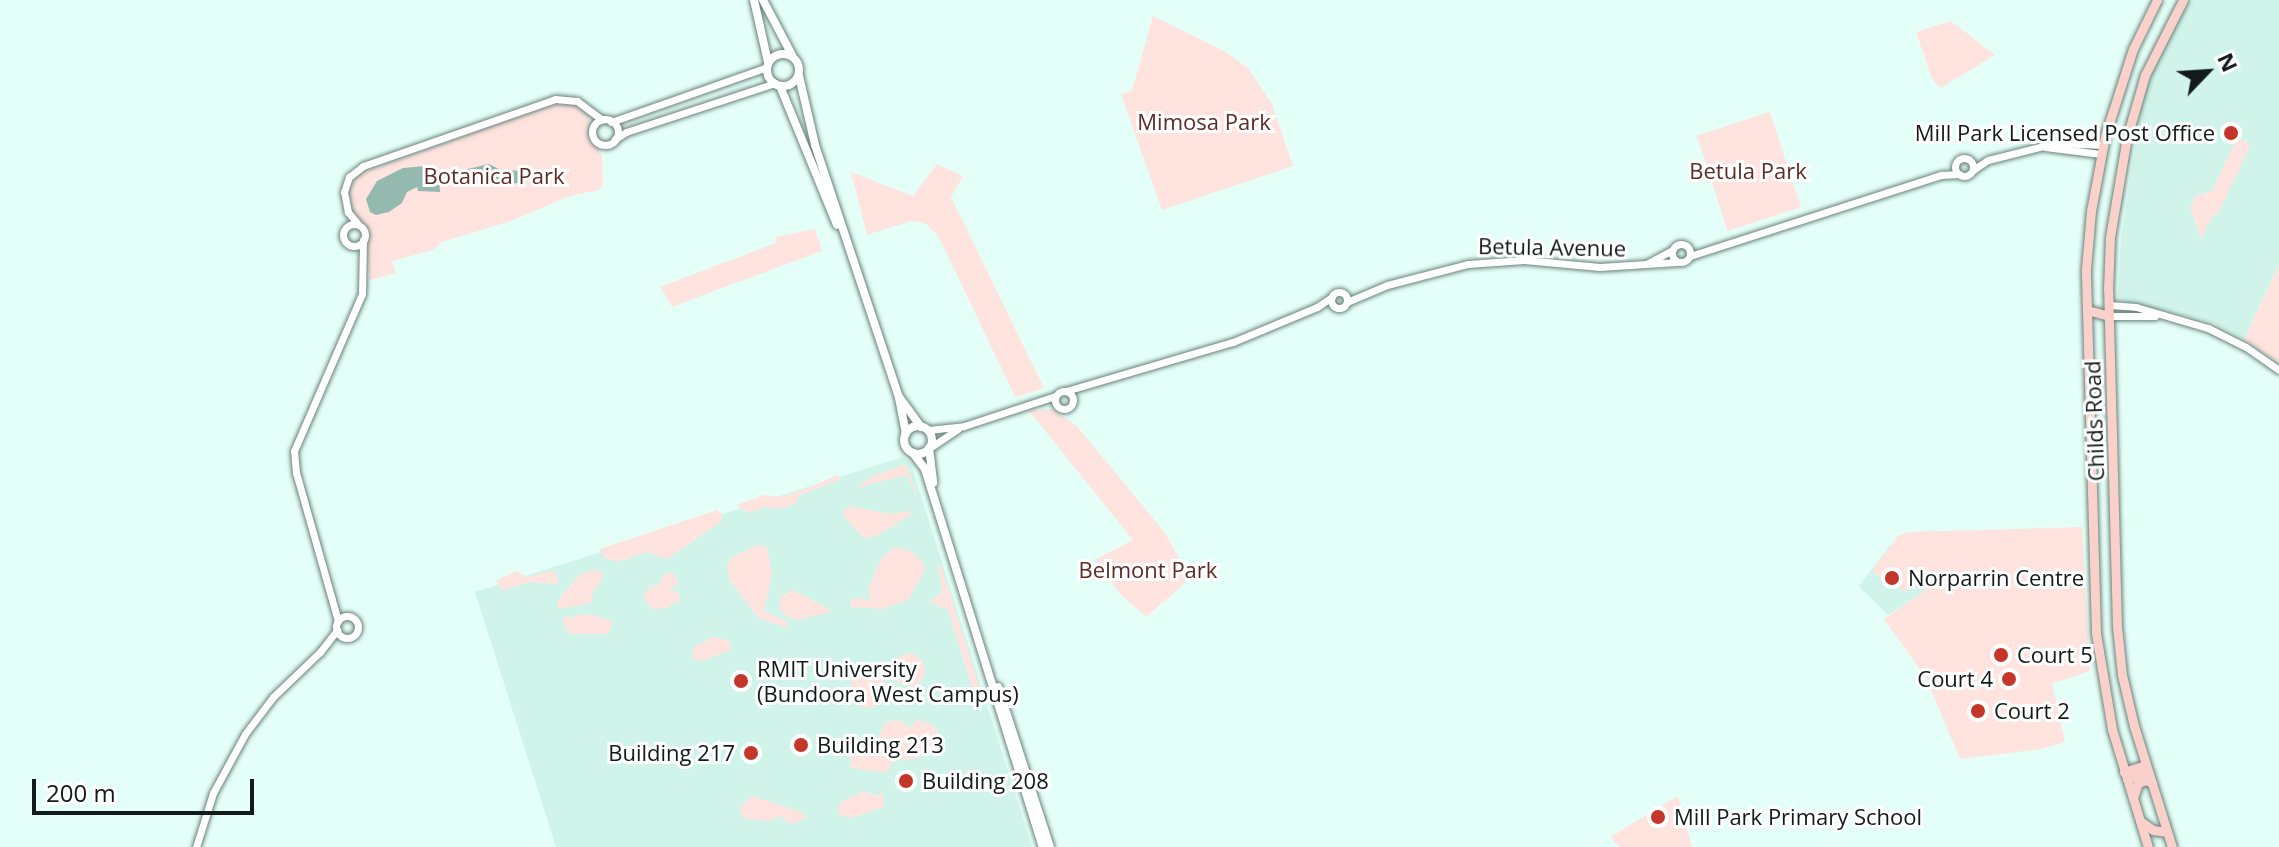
<!DOCTYPE html>
<style>
body{margin:0}
#map{position:relative;width:2279px;height:847px;overflow:hidden;background:#e4fff7;font-family:"Open Sans",sans-serif}
div>[style]{position:absolute}
.built>*{inset:0;background:#d0f4ea}
.green>*{inset:0;background:#ffe3de;transform-origin:0 0}
.round{border-radius:50%}
.water>*{inset:0;background:#94b9af}
.roads{filter:drop-shadow(0 0 2px #6a827c) drop-shadow(0 0 2px #6a827c)}
.tertiary>*{height:7px;margin:-3.5px;padding:0 3.5px;transform-origin:3.5px;border-radius:3.5px;background:#fff}
.tertiary>.ring{margin:-3.5px;padding:0;box-sizing:content-box;background:none;border:7px solid #fff;border-radius:50%}
.secondary>*{height:8px;margin:-4px;padding:0 4px;transform-origin:4px;border-radius:4px;background:#fff}
.secondary>.ring{margin:-4px;padding:0;box-sizing:content-box;background:none;border:8px solid #fff;border-radius:50%}
.primary>*{height:9px;margin:-4.5px;padding:0 4.5px;transform-origin:4.5px;border-radius:4.5px;background:#fad1ca}
.dots>*{width:22px;height:22px;translate:-50% -50%;box-sizing:border-box;border:4px solid #fff;border-radius:50%}
span{translate:-50% -50%;white-space:nowrap;text-align:center;line-height:1.15;-webkit-text-stroke:6px #fff;paint-order:stroke}
.park-label{font-size:22px;color:#5d2c25}
.poi-label{font-size:22px;color:#121b19}
.right{translate:-100% -50%;text-align:right}
.left{translate:0 -50%;text-align:left}
.street-label{font-size:22px;color:#121b19}
.north{position:absolute;left:2167px;top:32px;width:80px;height:80px;-webkit-text-stroke:6px #fff;paint-order:stroke;rotate:65deg;font-size:22px;font-weight:700;line-height:32px;text-align:center;color:#121b19}
.north::after{content:'';display:block;margin:auto;width:28px;height:36px;background:#121b19;clip-path:polygon(50% 0,100% 100%,50% 72%,0 100%)}
.scale{position:absolute;left:32px;top:779px;width:222px;height:36px;box-sizing:border-box;border:4px solid #121b19;border-top:0;padding-left:10px;font-size:24px;line-height:28px;white-space:nowrap;color:#121b19;-webkit-text-stroke:6px #fff;paint-order:stroke}
</style>
<div id="map">
<div class="built">
<i style="clip-path:polygon(2190px 0,2279px 0,2279px 265px,2244px 339px,2212px 322px,2118px 300px,2121px 238px,2144px 88px)"></i>
<i style="clip-path:polygon(903px 457px,910px 461px,1032px 847px,556px 847px,475px 592px)"></i>
<i style="clip-path:polygon(1891px 544px,1928px 589px,1888px 615px,1859px 586px)"></i>
</div>
<div class="green">
<i style="clip-path:polygon(1153px 16px,1226px 52px,1248px 68px,1272px 104px,1293px 166px,1162px 210px,1121px 94px,1132px 91px)"></i>
<i style="clip-path:polygon(1951px 21px,1995px 55px,1941px 88px,1932px 79px,1916px 32px)"></i>
<i style="clip-path:polygon(556px 103px,575px 105px,588px 116px,591px 137px,602px 156px,603px 183px,599px 190px,570px 196px,511px 221px,442px 242px,433px 250px,392px 261px,396px 273px,370px 280px,366px 229px,352px 212px,348px 201px,349px 188px,359px 174px)"></i>
<i style="left:1770px;top:112px;width:100px;height:77px;rotate:72deg"></i>
<i style="clip-path:polygon(2237px 138px,2251px 144px,2218px 214px,2213px 215px,2201px 239px,2190px 207px,2196px 196px,2212px 191px)"></i>
<i style="clip-path:polygon(937px 164px,963px 176px,951px 197px,1044px 388px,1015px 397px,939px 237px,925px 223px,911px 221px,867px 235px,851px 172px,913px 196px)"></i>
<i style="clip-path:polygon(815px 229px,822px 251px,722px 288px,672px 307px,660px 287px,776px 243px,775px 237px)"></i>
<i style="clip-path:polygon(2279px 265px,2279px 363px,2244px 339px)"></i>
<i style="clip-path:polygon(1052px 409px,1077px 426px,1165px 533px,1183px 566px,1187px 576px,1184px 584px,1146px 617px,1120px 594px,1095px 560px,1133px 540px,1029px 411px)"></i>
<i style="clip-path:polygon(906px 464px,921px 507px,907px 475px,855px 488px,873px 476px)"></i>
<i style="clip-path:polygon(838px 475px,841px 479px,799px 496px,795px 504px,781px 509px,764px 507px,749px 513px,736px 505px,765px 495px,780px 497px,806px 489px)"></i>
<i style="clip-path:polygon(850px 506px,889px 514px,911px 511px,912px 514px,875px 537px,864px 538px,843px 516px,843px 511px)"></i>
<i style="clip-path:polygon(717px 510px,723px 515px,719px 523px,667px 559px,646px 552px,618px 562px,604px 558px,599px 549px)"></i>
<i style="clip-path:polygon(2082px 527px,2090px 671px,2052px 684px,2065px 742px,2042px 749px,1960px 759px,1926px 678px,1884px 619px,1927px 589px,1920px 580px,1904px 592px,1885px 573px,1879px 577px,1872px 570px,1899px 535px,1908px 532px)"></i>
<i style="clip-path:polygon(756px 545px,767px 547px,772px 575px,764px 611px,787px 622px,788px 628px,758px 618px,729px 579px,727px 565px,731px 558px)"></i>
<i style="clip-path:polygon(900px 547px,916px 554px,926px 568px,908px 600px,883px 609px,850px 607px,851px 600px,855px 598px,870px 600px,869px 586px,881px 559px,893px 548px)"></i>
<i style="clip-path:polygon(937px 564px,941px 566px,983px 698px,981px 701px,975px 698px,948px 610px,929px 602px,942px 592px)"></i>
<i style="clip-path:polygon(596px 569px,602px 573px,602px 580px,593px 592px,591px 603px,558px 609px,558px 600px,579px 575px)"></i>
<i style="clip-path:polygon(517px 571px,527px 577px,551px 571px,556px 573px,559px 584px,530px 582px,502px 590px,496px 580px)"></i>
<i style="clip-path:polygon(672px 573px,679px 582px,670px 590px,679px 594px,680px 600px,667px 608px,651px 609px,643px 596px,651px 586px,659px 585px,664px 574px)"></i>
<i style="clip-path:polygon(793px 590px,829px 609px,830px 612px,798px 620px,789px 618px,780px 610px,780px 597px)"></i>
<i style="clip-path:polygon(590px 614px,611px 621px,613px 625px,607px 634px,571px 634px,566px 629px,562px 618px)"></i>
<i style="clip-path:polygon(712px 637px,728px 640px,732px 650px,704px 660px,692px 659px,693px 648px)"></i>
<i class="round" style="left:893px;top:654px;width:32px;height:32px"></i>
<i class="round" style="left:850px;top:672px;width:36px;height:36px"></i>
<i style="clip-path:polygon(916px 719px,934px 726px,939px 734px,934px 744px,916px 759px,894px 760px,886px 773px,850px 768px,851px 752px,877px 740px,885px 723px,898px 720px,911px 728px)"></i>
<i style="clip-path:polygon(864px 791px,875px 796px,884px 793px,884px 807px,851px 818px,837px 814px,841px 802px)"></i>
<i style="clip-path:polygon(752px 796px,802px 812px,807px 818px,792px 824px,778px 816px,771px 821px,745px 819px,739px 808px)"></i>
<i style="clip-path:polygon(1678px 796px,1692px 847px,1620px 847px,1610px 837px)"></i>
</div>
<div class="water">
<i style="clip-path:polygon(489px 164px,501px 170px,526px 171px,528px 178px,525px 183px,465px 184px,457px 181px,455px 172px)"></i>
<i style="clip-path:polygon(426px 166px,439px 174px,440px 192px,418px 191px,417px 187px,407px 192px,402px 203px,389px 212px,376px 215px,370px 212px,366px 199px,377px 181px,403px 168px)"></i>
</div>
<div class="roads">
<div class="tertiary">
<i class="ring" style="left:592px;top:119px;width:19px;height:19px"></i>
<i style="left:611px;top:122px;width:165px;rotate:-19.4deg"></i>
<i style="left:615px;top:139px;width:13px;rotate:-32deg"></i>
<i style="left:626px;top:132px;width:157px;rotate:-18.2deg"></i>
<i style="left:2045px;top:147px;width:56px;rotate:7.1deg"></i>
<i class="ring" style="left:1955px;top:158px;width:11px;height:11px"></i>
<i style="left:1973px;top:170px;width:18px;rotate:-34deg"></i>
<i style="left:1988px;top:160px;width:69px;rotate:-14.2deg"></i>
<i style="left:2055px;top:143px;width:48px;rotate:2.4deg"></i>
<i style="left:358px;top:224px;width:16px;rotate:-130deg"></i>
<i style="left:348px;top:212px;width:20px;rotate:-101deg"></i>
<i style="left:344px;top:192px;width:16px;rotate:-72deg"></i>
<i style="left:349px;top:177px;width:18px;rotate:-38deg"></i>
<i style="left:363px;top:166px;width:203px;rotate:-19.2deg"></i>
<i style="left:555px;top:99px;width:22px;rotate:5deg"></i>
<i style="left:577px;top:101px;width:31px;rotate:37deg"></i>
<i class="ring" style="left:343px;top:224px;width:15px;height:15px"></i>
<i class="ring" style="left:1672px;top:244px;width:11px;height:11px"></i>
<i style="left:1690px;top:256px;width:264px;rotate:-17.9deg"></i>
<i style="left:1941px;top:175px;width:18px;rotate:-3deg"></i>
<i style="left:1648px;top:263px;width:26px;rotate:-28deg"></i>
<i class="ring" style="left:1331px;top:292px;width:9px;height:9px"></i>
<i style="left:1347px;top:302px;width:43px;rotate:-23deg"></i>
<i style="left:1387px;top:285px;width:84px;rotate:-14.5deg"></i>
<i style="left:1468px;top:264px;width:56px;rotate:-4.1deg"></i>
<i style="left:1524px;top:260px;width:76px;rotate:5.3deg"></i>
<i style="left:1600px;top:267px;width:77px;rotate:-3.7deg"></i>
<i style="left:2109px;top:305px;width:27px;rotate:4deg"></i>
<i style="left:2136px;top:307px;width:75px;rotate:16.3deg"></i>
<i style="left:2208px;top:328px;width:42px;rotate:26.6deg"></i>
<i style="left:2246px;top:347px;width:40px;rotate:34.9deg"></i>
<i style="left:2109px;top:316px;width:46px"></i>
<i style="left:1066px;top:391px;width:174px;rotate:-16.4deg"></i>
<i style="left:1233px;top:342px;width:91px;rotate:-22.6deg"></i>
<i style="left:1317px;top:307px;width:18px;rotate:-34deg"></i>
<i class="ring" style="left:1055px;top:391px;width:11px;height:11px"></i>
<i style="left:928px;top:430px;width:36px;rotate:-6deg"></i>
<i style="left:964px;top:426px;width:96px;rotate:-18.2deg"></i>
<i style="left:931px;top:447px;width:32px;rotate:-34deg"></i>
<i class="ring" style="left:336px;top:616px;width:15px;height:15px"></i>
<i style="left:338px;top:621px;width:154px;rotate:-105.8deg"></i>
<i style="left:296px;top:473px;width:22px;rotate:-95deg"></i>
<i style="left:294px;top:451px;width:171px;rotate:-66.6deg"></i>
<i style="left:362px;top:294px;width:54px;rotate:-88.9deg"></i>
<i style="left:196px;top:847px;width:57px;rotate:-72.5deg"></i>
<i style="left:213px;top:793px;width:67px;rotate:-61.5deg"></i>
<i style="left:245px;top:734px;width:46px;rotate:-52.9deg"></i>
<i style="left:273px;top:697px;width:65px;rotate:-43.8deg"></i>
<i style="left:320px;top:652px;width:28px;rotate:-52deg"></i>
</div>
<div class="secondary">
<i style="left:754px;top:0;width:64px;rotate:77.3deg"></i>
<i style="left:763px;top:0;width:62px;rotate:62.2deg"></i>
<i class="ring" style="left:767px;top:54px;width:24px;height:24px"></i>
<i style="left:799px;top:76px;width:71px;rotate:76.9deg"></i>
<i style="left:815px;top:145px;width:267px;rotate:71.6deg"></i>
<i style="left:899px;top:398px;width:36px;rotate:79deg"></i>
<i style="left:780px;top:86px;width:150px;rotate:67.7deg"></i>
<i style="left:900px;top:398px;width:36px;rotate:54deg"></i>
<i class="ring" style="left:904px;top:426px;width:20px;height:20px"></i>
<i style="left:929px;top:448px;width:35px;rotate:83deg"></i>
<i style="left:913px;top:453px;width:20px;rotate:53deg"></i>
<i style="left:925px;top:469px;width:396px;rotate:72.7deg"></i>
<i style="left:998px;top:687px;width:168px;rotate:72deg"></i>
</div>
<div class="primary">
<i style="left:2087px;top:310px;width:23px;rotate:15deg"></i>
<i style="left:2124px;top:772px;width:23px;rotate:-18deg"></i>
<i style="left:2127px;top:779px;width:22px;rotate:-18deg"></i>
<i style="left:2133px;top:798px;width:16px;rotate:-72deg"></i>
<i style="left:2138px;top:783px;width:9px;rotate:-21deg"></i>
<i style="left:2146px;top:780px;width:7px;rotate:27deg"></i>
<i style="left:2140px;top:821px;width:16px;rotate:35deg"></i>
<i style="left:2153px;top:830px;width:14px;rotate:8deg"></i>
<i style="left:2148px;top:847px;width:123px;rotate:-107deg"></i>
<i style="left:2112px;top:729px;width:97px;rotate:-99.5deg"></i>
<i style="left:2096px;top:633px;width:364px;rotate:-91.6deg"></i>
<i style="left:2086px;top:269px;width:58px;rotate:-85.1deg"></i>
<i style="left:2091px;top:211px;width:76px;rotate:-79.4deg"></i>
<i style="left:2105px;top:136px;width:91px;rotate:-72.2deg"></i>
<i style="left:2133px;top:49px;width:55px;rotate:-63.9deg"></i>
<i style="left:2172px;top:847px;width:127px;rotate:-107.4deg"></i>
<i style="left:2134px;top:726px;width:52px;rotate:-103.2deg"></i>
<i style="left:2122px;top:675px;width:48px;rotate:-95.9deg"></i>
<i style="left:2117px;top:627px;width:337px;rotate:-91.5deg"></i>
<i style="left:2108px;top:290px;width:53px;rotate:-87.8deg"></i>
<i style="left:2110px;top:237px;width:101px;rotate:-80.4deg"></i>
<i style="left:2127px;top:137px;width:65px;rotate:-73.8deg"></i>
<i style="left:2145px;top:75px;width:84px;rotate:-63.1deg"></i>
</div>
</div>
<div class="dots">
<i style="left:2231px;top:133px;background:#c33629"></i>
<i style="left:1892px;top:578px;background:#c33629"></i>
<i style="left:2001px;top:655px;background:#c33629"></i>
<i style="left:2009px;top:679px;background:#c33629"></i>
<i style="left:741px;top:681px;background:#c33629"></i>
<i style="left:1978px;top:711px;background:#c33629"></i>
<i style="left:801px;top:745px;background:#c33629"></i>
<i style="left:751px;top:753px;background:#c33629"></i>
<i style="left:906px;top:781px;background:#c33629"></i>
<i style="left:1658px;top:817px;background:#c33629"></i>
</div>
<div class="park-label">
<span style="left:1204px;top:122px">Mimosa Park</span>
<span style="left:1748px;top:171px">Betula Park</span>
<span style="left:494px;top:176px">Botanica Park</span>
<span style="left:1148px;top:570px">Belmont Park</span>
</div>
<div class="poi-label">
<span class="right" style="left:2215px;top:133px">Mill Park Licensed Post Office</span>
<span class="left" style="left:1908px;top:578px">Norparrin Centre</span>
<span class="left" style="left:2017px;top:655px">Court 5</span>
<span class="left" style="left:757px;top:681px">RMIT University<br>(Bundoora West Campus)</span>
<span class="right" style="left:1993px;top:679px">Court 4</span>
<span class="left" style="left:1994px;top:711px">Court 2</span>
<span class="left" style="left:817px;top:745px">Building 213</span>
<span class="right" style="left:735px;top:753px">Building 217</span>
<span class="left" style="left:922px;top:781px">Building 208</span>
<span class="left" style="left:1674px;top:817px">Mill Park Primary School</span>
</div>
<div class="street-label">
<span style="left:1552px;top:247px;rotate:1deg">Betula Avenue</span>
<span style="left:2094px;top:421px;rotate:-92deg">Childs Road</span>
</div>
<div class="north">N</div>
<div class="scale">200 m</div>
</div>
